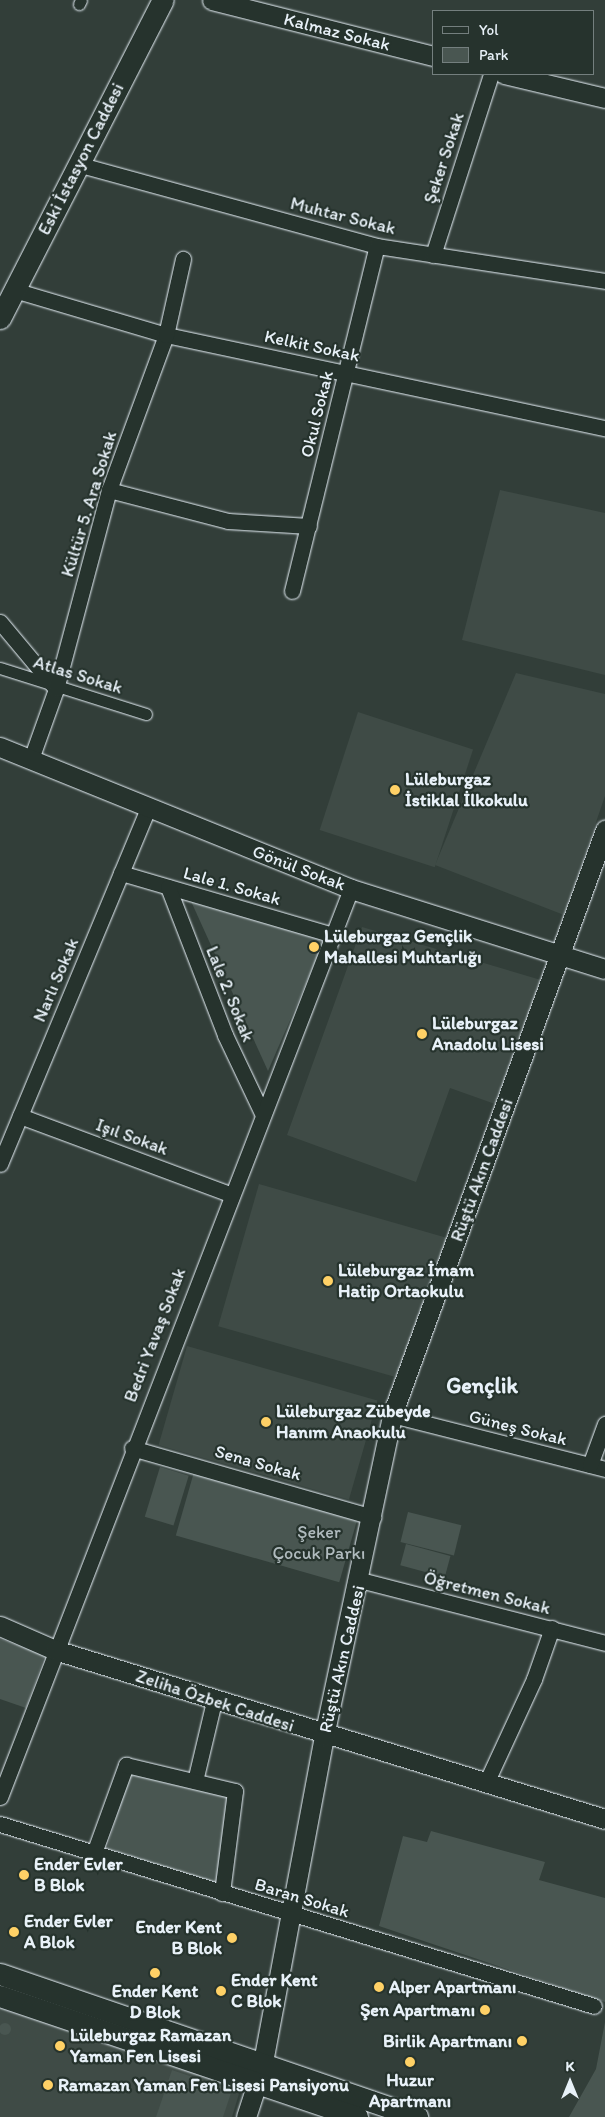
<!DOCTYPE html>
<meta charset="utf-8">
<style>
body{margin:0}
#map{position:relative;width:605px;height:2117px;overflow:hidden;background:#323e39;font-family:Itim,sans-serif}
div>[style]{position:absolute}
.built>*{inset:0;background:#3f4b46;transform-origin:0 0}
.green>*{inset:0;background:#495651;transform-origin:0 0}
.round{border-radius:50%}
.roads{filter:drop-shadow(0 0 1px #e8f1f8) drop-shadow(0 0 1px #e8f1f8)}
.pedestrian>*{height:11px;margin:-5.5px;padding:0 5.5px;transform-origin:5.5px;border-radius:5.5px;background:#26332d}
.minor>*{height:15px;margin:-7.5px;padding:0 7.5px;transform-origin:7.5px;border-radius:7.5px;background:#26332d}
.tertiary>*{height:19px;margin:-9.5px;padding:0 9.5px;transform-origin:9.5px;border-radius:9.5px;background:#26332d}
.secondary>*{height:21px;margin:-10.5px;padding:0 10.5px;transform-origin:10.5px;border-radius:10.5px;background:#26332d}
.dots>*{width:14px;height:14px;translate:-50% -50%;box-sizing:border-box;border:2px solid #26332d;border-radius:50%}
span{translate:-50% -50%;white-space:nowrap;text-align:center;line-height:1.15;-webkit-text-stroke:4.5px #26332d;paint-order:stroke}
.street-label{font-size:18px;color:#e8f1f8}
.poi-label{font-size:18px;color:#e8f1f8;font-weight:700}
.left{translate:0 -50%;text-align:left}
.right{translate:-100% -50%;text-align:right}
.park-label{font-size:18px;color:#b0bbbe}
.district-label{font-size:22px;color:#e8f1f8;font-weight:700}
.legend{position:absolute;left:432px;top:10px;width:162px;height:65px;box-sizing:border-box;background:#26332d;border:1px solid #747f7e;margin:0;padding:6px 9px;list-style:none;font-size:15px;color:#e8f1f8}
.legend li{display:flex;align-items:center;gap:10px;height:25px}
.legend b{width:25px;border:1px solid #747f7e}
.north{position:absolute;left:545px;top:2057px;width:50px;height:50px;-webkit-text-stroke:4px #26332d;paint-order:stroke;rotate:0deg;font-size:14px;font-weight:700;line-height:20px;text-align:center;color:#e8f1f8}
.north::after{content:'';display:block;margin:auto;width:18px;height:22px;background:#e8f1f8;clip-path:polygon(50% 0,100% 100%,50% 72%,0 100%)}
</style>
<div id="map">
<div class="built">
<i style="clip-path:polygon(500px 490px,605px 513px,605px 675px,462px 640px)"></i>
<i style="clip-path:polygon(516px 673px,605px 694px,605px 796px,564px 915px,435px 865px)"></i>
<i style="left:358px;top:712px;width:121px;height:124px;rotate:18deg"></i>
<i style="clip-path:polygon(362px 927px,541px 980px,495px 1104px,450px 1088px,416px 1182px,287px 1135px)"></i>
<i style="left:259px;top:1184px;width:196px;height:148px;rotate:16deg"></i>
<i style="left:187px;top:1346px;width:198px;height:103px;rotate:16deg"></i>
<i style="clip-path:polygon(0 2006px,241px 2087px,232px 2117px,0 2117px)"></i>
</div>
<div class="green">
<i style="clip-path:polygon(190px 899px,326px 937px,268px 1071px)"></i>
<i style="left:160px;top:1467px;width:30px;height:52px;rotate:17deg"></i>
<i style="left:194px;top:1472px;width:170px;height:66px;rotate:16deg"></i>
<i style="left:408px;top:1512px;width:55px;height:31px;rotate:14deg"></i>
<i style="left:406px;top:1544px;width:46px;height:22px;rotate:15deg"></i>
<i style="clip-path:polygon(0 1639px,45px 1655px,26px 1708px,0 1699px)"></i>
<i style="clip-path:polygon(130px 1772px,228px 1796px,218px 1884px,107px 1848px)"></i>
<i style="clip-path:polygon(431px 1831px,545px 1862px,539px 1880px,605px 1898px,605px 2002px,379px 1926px,403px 1836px,427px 1842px)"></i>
<i style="clip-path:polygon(605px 2022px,605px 2117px,569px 2117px,596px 2069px)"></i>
<i class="round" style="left:-1px;top:2023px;width:12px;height:12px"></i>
<i style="clip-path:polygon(172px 2070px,232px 2090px,223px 2117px,156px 2117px)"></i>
</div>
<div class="roads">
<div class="pedestrian">
<i style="left:79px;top:4px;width:4px;rotate:-63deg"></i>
<i style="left:0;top:668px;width:153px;rotate:17.5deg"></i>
</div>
<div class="minor">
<i style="left:77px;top:164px;width:311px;rotate:15.3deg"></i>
<i style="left:377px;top:246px;width:231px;rotate:8.7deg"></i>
<i style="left:433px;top:255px;width:190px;rotate:-72.2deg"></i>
<i style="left:14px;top:290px;width:159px;rotate:16.5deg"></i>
<i style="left:166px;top:335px;width:449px;rotate:12deg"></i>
<i style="left:109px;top:490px;width:123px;rotate:14.6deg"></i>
<i style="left:228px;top:521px;width:81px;rotate:3.5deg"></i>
<i style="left:292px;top:591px;width:355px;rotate:-76.2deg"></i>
<i style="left:0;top:622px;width:87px;rotate:50.1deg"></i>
<i style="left:31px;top:759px;width:74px;rotate:-70.3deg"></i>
<i style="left:56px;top:689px;width:206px;rotate:-75.1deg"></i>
<i style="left:109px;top:490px;width:165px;rotate:-69.8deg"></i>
<i style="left:166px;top:335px;width:78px;rotate:-77.4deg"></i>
<i style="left:121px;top:873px;width:221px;rotate:16.3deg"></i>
<i style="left:168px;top:887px;width:159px;rotate:68.9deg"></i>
<i style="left:225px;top:1035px;width:86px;rotate:64.6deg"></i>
<i style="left:20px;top:1116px;width:224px;rotate:20.4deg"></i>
<i style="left:0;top:1164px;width:383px;rotate:-67.4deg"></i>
<i style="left:392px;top:1415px;width:220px;rotate:14.2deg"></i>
<i style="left:132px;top:1448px;width:251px;rotate:16deg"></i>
<i style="left:590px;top:1465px;width:44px;rotate:-69.9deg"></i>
<i style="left:360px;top:1580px;width:253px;rotate:14.4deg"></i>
<i style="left:195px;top:1781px;width:82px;rotate:-76.6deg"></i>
<i style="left:486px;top:1783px;width:115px;rotate:-65.2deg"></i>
<i style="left:534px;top:1679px;width:54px;rotate:-70.6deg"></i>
<i style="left:0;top:1797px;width:973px;rotate:-68.87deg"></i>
<i style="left:0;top:1824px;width:621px;rotate:17.03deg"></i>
<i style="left:94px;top:1853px;width:94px;rotate:-70deg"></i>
<i style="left:126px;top:1765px;width:112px;rotate:13.4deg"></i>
<i style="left:235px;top:1791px;width:103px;rotate:97.3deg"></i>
</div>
<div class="tertiary">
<i style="left:212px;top:0;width:229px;rotate:14.2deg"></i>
<i style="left:504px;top:74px;width:104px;rotate:13.4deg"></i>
<i style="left:0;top:747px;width:379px;rotate:22deg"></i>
<i style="left:351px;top:889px;width:266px;rotate:17.5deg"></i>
<i style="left:0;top:1626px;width:60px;rotate:23.6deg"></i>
<i style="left:55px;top:1650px;width:575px;rotate:17.08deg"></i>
<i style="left:263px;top:2062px;width:332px;rotate:-79.4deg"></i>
<i style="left:324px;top:1736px;width:328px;rotate:-78deg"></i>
<i style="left:392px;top:1415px;width:623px;rotate:-69.99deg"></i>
<i style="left:246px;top:2117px;width:36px;rotate:-72deg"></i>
</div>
<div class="secondary">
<i style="left:0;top:318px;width:357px;rotate:-62.9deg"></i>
<i style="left:0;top:1974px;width:441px;rotate:18.9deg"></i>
<i style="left:0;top:1996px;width:377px;rotate:18.7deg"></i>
</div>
</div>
<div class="dots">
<i style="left:395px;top:790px;background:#ffd166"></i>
<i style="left:314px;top:947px;background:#ffd166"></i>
<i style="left:422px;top:1034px;background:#ffd166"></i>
<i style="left:328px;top:1281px;background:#ffd166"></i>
<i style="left:266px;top:1422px;background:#ffd166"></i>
<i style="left:24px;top:1875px;background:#ffd166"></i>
<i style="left:14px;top:1932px;background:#ffd166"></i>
<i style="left:232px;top:1938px;background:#ffd166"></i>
<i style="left:155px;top:1973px;background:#ffd166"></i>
<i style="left:379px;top:1987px;background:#ffd166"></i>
<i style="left:221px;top:1991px;background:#ffd166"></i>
<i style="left:485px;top:2010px;background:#ffd166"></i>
<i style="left:522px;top:2041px;background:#ffd166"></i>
<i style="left:60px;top:2046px;background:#ffd166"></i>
<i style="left:410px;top:2062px;background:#ffd166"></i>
<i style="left:48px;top:2085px;background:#ffd166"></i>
</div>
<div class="street-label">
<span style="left:337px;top:32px;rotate:14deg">Kalmaz Sokak</span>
<span style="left:444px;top:158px;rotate:-72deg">Şeker Sokak</span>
<span style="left:81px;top:159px;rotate:-63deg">Eski İstasyon Caddesi</span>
<span style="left:343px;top:216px;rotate:14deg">Muhtar Sokak</span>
<span style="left:312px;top:346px;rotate:12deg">Kelkit Sokak</span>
<span style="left:317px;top:414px;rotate:-76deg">Okul Sokak</span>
<span style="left:89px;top:504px;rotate:-73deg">Kültür 5. Ara Sokak</span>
<span style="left:78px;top:675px;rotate:17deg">Atlas Sokak</span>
<span style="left:299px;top:868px;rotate:21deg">Gönül Sokak</span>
<span style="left:232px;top:886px;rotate:16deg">Lale 1. Sokak</span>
<span style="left:56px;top:980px;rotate:-67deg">Narlı Sokak</span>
<span style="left:230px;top:994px;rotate:68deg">Lale 2. Sokak</span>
<span style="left:132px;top:1137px;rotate:20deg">Işıl Sokak</span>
<span style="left:482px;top:1170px;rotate:-70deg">Rüştü Akın Caddesi</span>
<span style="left:155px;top:1335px;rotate:-69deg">Bedri Yavaş Sokak</span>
<span style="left:518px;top:1428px;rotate:14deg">Güneş Sokak</span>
<span style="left:258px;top:1463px;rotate:16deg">Sena Sokak</span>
<span style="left:487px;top:1593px;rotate:14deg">Öğretmen Sokak</span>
<span style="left:342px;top:1659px;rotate:-77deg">Rüştü Akın Caddesi</span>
<span style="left:215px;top:1701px;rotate:18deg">Zeliha Özbek Caddesi</span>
<span style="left:302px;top:1898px;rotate:17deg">Baran Sokak</span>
</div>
<div class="poi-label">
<span class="left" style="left:405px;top:790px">Lüleburgaz<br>İstiklal İlkokulu</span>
<span class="left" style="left:324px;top:947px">Lüleburgaz Gençlik<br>Mahallesi Muhtarlığı</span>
<span class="left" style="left:432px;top:1034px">Lüleburgaz<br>Anadolu Lisesi</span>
<span class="left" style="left:338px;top:1281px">Lüleburgaz İmam<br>Hatip Ortaokulu</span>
<span class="left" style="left:276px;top:1422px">Lüleburgaz Zübeyde<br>Hanım Anaokulu</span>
<span class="left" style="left:34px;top:1875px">Ender Evler<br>B Blok</span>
<span class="left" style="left:24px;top:1932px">Ender Evler<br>A Blok</span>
<span class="right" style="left:222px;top:1938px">Ender Kent<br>B Blok</span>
<span class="left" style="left:231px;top:1991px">Ender Kent<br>C Blok</span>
<span class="left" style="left:389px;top:1987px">Alper Apartmanı</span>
<span style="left:155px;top:2002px">Ender Kent<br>D Blok</span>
<span class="right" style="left:475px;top:2010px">Şen Apartmanı</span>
<span class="left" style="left:70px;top:2046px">Lüleburgaz Ramazan<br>Yaman Fen Lisesi</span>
<span class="right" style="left:512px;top:2041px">Birlik Apartmanı</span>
<span style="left:410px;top:2091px">Huzur<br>Apartmanı</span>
<span class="left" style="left:58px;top:2085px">Ramazan Yaman Fen Lisesi Pansiyonu</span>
</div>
<div class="park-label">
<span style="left:319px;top:1543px">Şeker<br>Çocuk Parkı</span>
</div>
<div class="district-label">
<span style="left:482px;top:1386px">Gençlik</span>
</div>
<ul class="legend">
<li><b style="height:6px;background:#26332d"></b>Yol</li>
<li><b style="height:14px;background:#495651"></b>Park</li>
</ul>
<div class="north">K</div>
</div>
